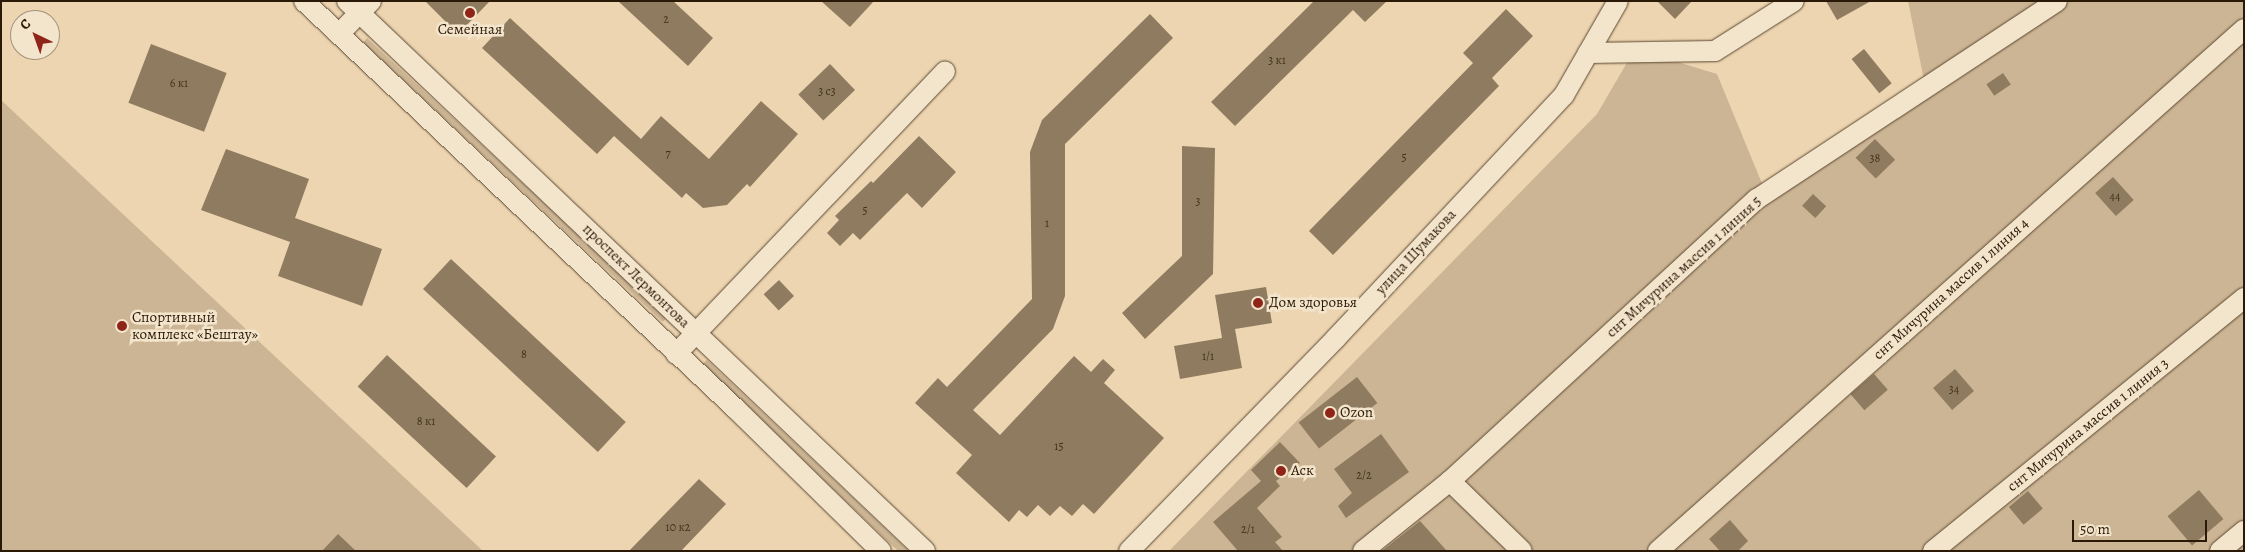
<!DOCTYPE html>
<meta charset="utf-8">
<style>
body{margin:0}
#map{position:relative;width:2245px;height:552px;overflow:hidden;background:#edd5b1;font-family:Alegreya,serif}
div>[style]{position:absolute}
.green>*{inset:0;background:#ccb594;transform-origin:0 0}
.building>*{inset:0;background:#8f7b5f;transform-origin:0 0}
.roads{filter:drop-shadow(0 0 1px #5b4832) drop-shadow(0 0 1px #5b4832)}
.minor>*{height:20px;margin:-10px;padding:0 10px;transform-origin:10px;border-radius:10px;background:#f3e4cc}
.dots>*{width:14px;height:14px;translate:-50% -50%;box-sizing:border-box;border:2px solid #f3e4cc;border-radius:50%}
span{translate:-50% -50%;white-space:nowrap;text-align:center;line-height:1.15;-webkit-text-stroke:5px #f3e4cc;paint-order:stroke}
.number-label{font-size:12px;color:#43321d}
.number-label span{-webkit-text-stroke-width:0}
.poi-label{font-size:15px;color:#2a1907}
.left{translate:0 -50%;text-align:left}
.street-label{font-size:15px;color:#2a1907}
.frame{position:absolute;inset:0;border:2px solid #2a1907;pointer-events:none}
.north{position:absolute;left:10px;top:10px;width:50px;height:50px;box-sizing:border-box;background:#f3e4cc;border:1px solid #a3937d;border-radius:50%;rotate:318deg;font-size:14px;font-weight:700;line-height:20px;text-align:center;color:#2a1907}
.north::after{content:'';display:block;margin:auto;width:18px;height:22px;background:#8f2418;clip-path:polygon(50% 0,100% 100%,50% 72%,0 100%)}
.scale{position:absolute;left:2072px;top:520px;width:135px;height:22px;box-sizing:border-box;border:2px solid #2a1907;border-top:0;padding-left:6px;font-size:15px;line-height:18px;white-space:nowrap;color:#2a1907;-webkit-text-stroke:4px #f3e4cc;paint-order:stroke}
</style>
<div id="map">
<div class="green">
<i style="clip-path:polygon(1908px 1px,2244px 1px,2244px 551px,1169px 551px,1597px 114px,1635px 49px,1717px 74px,1770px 203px,1925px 85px)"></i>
<i style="left:367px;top:38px;width:410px;height:6px;rotate:43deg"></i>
<i style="clip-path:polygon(1px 100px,483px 551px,1px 551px)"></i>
<i style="clip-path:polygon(707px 360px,909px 551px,898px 551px,702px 364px)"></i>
</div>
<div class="building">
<i style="clip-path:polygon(425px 1px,490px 1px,458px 34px)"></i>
<i style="clip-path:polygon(618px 1px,673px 1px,713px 38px,688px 66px)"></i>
<i style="clip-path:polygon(821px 1px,874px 1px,850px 27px)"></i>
<i style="clip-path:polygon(1314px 1px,1387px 1px,1365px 22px,1353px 10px,1235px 126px,1211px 102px)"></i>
<i style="clip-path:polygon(1657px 1px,1692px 1px,1675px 19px)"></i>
<i style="clip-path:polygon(1826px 1px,1871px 1px,1837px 20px)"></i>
<i style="clip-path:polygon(1506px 9px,1533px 36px,1492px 78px,1499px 86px,1333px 255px,1309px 231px,1473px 63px,1463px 53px)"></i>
<i style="clip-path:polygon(1150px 14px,1173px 38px,1065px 144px,1065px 296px,1053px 329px,973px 410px,1000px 435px,1074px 356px,1091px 372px,1103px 359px,1115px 370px,1104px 383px,1164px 438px,1094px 514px,1083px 504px,1072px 516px,1060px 506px,1050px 516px,1038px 505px,1027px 517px,1019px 510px,1009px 522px,956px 473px,972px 455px,915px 403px,938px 378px,947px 387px,1032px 299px,1030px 152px,1042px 120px)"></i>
<i style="clip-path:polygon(510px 18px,641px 139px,661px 116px,709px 159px,761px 101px,798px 134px,750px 187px,747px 184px,727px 205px,703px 208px,686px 193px,682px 198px,614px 136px,597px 154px,482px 48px)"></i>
<i style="left:151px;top:44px;width:81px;height:63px;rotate:21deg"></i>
<i style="left:1864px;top:49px;width:44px;height:16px;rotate:51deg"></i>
<i style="left:830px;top:64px;width:36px;height:44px;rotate:46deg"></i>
<i style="left:2003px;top:73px;width:14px;height:20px;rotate:56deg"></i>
<i style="clip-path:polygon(919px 136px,956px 172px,922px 208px,907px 193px,860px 240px,853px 233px,840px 246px,827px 233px,839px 220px,835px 216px,871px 181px,873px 183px)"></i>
<i style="left:1875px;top:139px;width:29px;height:27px;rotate:46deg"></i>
<i style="clip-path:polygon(1182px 146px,1215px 148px,1213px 274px,1145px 339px,1122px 313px,1182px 256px)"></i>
<i style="clip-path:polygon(226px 149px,309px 179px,295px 218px,382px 249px,362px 306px,278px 276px,290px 242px,201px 210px)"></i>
<i style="left:2113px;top:177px;width:31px;height:24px;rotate:48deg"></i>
<i style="left:1813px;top:194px;width:18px;height:16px;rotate:43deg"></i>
<i style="left:451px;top:259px;width:239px;height:41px;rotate:43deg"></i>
<i style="left:779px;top:280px;width:22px;height:21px;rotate:47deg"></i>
<i style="clip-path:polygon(1266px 287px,1272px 323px,1235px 329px,1242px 368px,1180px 379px,1174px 346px,1222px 338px,1215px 295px)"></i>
<i style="left:387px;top:355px;width:149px;height:43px;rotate:43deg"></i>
<i style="left:1955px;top:369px;width:29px;height:29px;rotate:49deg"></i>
<i style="left:1874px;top:374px;width:21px;height:31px;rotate:49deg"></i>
<i style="left:1357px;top:377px;width:33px;height:74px;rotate:52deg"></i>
<i style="clip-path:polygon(1381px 434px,1409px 472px,1346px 518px,1338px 506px,1352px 493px,1334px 469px)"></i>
<i style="clip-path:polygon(1280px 442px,1300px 463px,1276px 481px,1280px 486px,1257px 508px,1282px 537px,1275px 542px,1283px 551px,1238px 551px,1213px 522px,1261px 481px,1251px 470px)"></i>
<i style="clip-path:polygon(699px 479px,726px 504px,681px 551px,629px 551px)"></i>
<i style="left:2199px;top:490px;width:38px;height:41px;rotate:50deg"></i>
<i style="left:2028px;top:491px;width:23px;height:25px;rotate:50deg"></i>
<i style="clip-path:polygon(1730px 520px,1748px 541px,1738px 551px,1720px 551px,1709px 539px)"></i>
<i style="clip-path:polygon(1420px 521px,1447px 551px,1382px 551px)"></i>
<i style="clip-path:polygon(338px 534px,356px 551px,322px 551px)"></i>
</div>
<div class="roads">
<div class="minor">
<i style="left:304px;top:1px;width:593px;rotate:43.36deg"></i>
<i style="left:735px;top:408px;width:204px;rotate:44.4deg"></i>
<i style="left:347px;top:1px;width:798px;rotate:43.58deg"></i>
<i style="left:339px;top:34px;width:46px;rotate:-45.9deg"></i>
<i style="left:1588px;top:53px;width:127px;rotate:-0.9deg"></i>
<i style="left:1715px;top:51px;width:93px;rotate:-32.3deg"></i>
<i style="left:676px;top:354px;width:390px;rotate:-46.4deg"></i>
<i style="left:1450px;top:481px;width:100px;rotate:44.2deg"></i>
<i style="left:1129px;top:551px;width:297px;rotate:-45.8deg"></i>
<i style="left:1336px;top:338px;width:333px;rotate:-46.8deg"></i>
<i style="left:1564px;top:95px;width:108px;rotate:-60.1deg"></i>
<i style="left:1363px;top:551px;width:112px;rotate:-38.8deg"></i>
<i style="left:1450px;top:481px;width:417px;rotate:-42.6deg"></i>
<i style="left:1757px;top:199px;width:359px;rotate:-33.4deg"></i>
<i style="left:1658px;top:551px;width:785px;rotate:-41.69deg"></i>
<i style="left:1933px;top:551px;width:401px;rotate:-39.1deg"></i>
<i style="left:2220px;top:551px;width:31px;rotate:-40deg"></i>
</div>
</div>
<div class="dots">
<i style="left:470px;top:13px;background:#8f2418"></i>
<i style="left:1258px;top:303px;background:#8f2418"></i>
<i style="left:122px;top:326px;background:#8f2418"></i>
<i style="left:1330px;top:413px;background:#8f2418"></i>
<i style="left:1281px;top:471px;background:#8f2418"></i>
</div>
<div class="number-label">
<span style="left:666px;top:20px">2</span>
<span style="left:1277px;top:61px">3 к1</span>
<span style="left:179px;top:84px">6 к1</span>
<span style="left:827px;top:92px">3 с3</span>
<span style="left:668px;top:154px">7</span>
<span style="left:1404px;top:158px">5</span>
<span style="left:1875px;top:159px">38</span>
<span style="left:2115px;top:197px">44</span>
<span style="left:1198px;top:202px">3</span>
<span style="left:865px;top:211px">5</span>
<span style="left:1047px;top:224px">1</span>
<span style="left:524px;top:355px">8</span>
<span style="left:1208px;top:357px">1/1</span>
<span style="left:1954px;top:390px">34</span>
<span style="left:426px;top:422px">8 к1</span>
<span style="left:1059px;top:447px">15</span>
<span style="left:1364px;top:476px">2/2</span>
<span style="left:678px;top:528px">10 к2</span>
<span style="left:1248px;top:530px">2/1</span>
</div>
<div class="poi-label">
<span style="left:470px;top:30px">Семейная</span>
<span class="left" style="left:1269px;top:303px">Дом здоровья</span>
<span class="left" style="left:132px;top:326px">Спортивный<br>комплекс «Бештау»</span>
<span class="left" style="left:1340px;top:413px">Ozon</span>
<span class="left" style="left:1291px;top:471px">Аск</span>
</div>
<div class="street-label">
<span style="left:1416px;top:252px;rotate:-47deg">улица Шумакова</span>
<span style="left:1684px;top:267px;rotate:-42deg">снт Мичурина массив 1 линия 5</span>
<span style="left:636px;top:276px;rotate:44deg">проспект Лермонтова</span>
<span style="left:1951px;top:289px;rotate:-42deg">снт Мичурина массив 1 линия 4</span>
<span style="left:2088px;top:425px;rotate:-39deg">снт Мичурина массив 1 линия 3</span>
</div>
<div class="frame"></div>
<div class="north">С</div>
<div class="scale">50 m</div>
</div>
